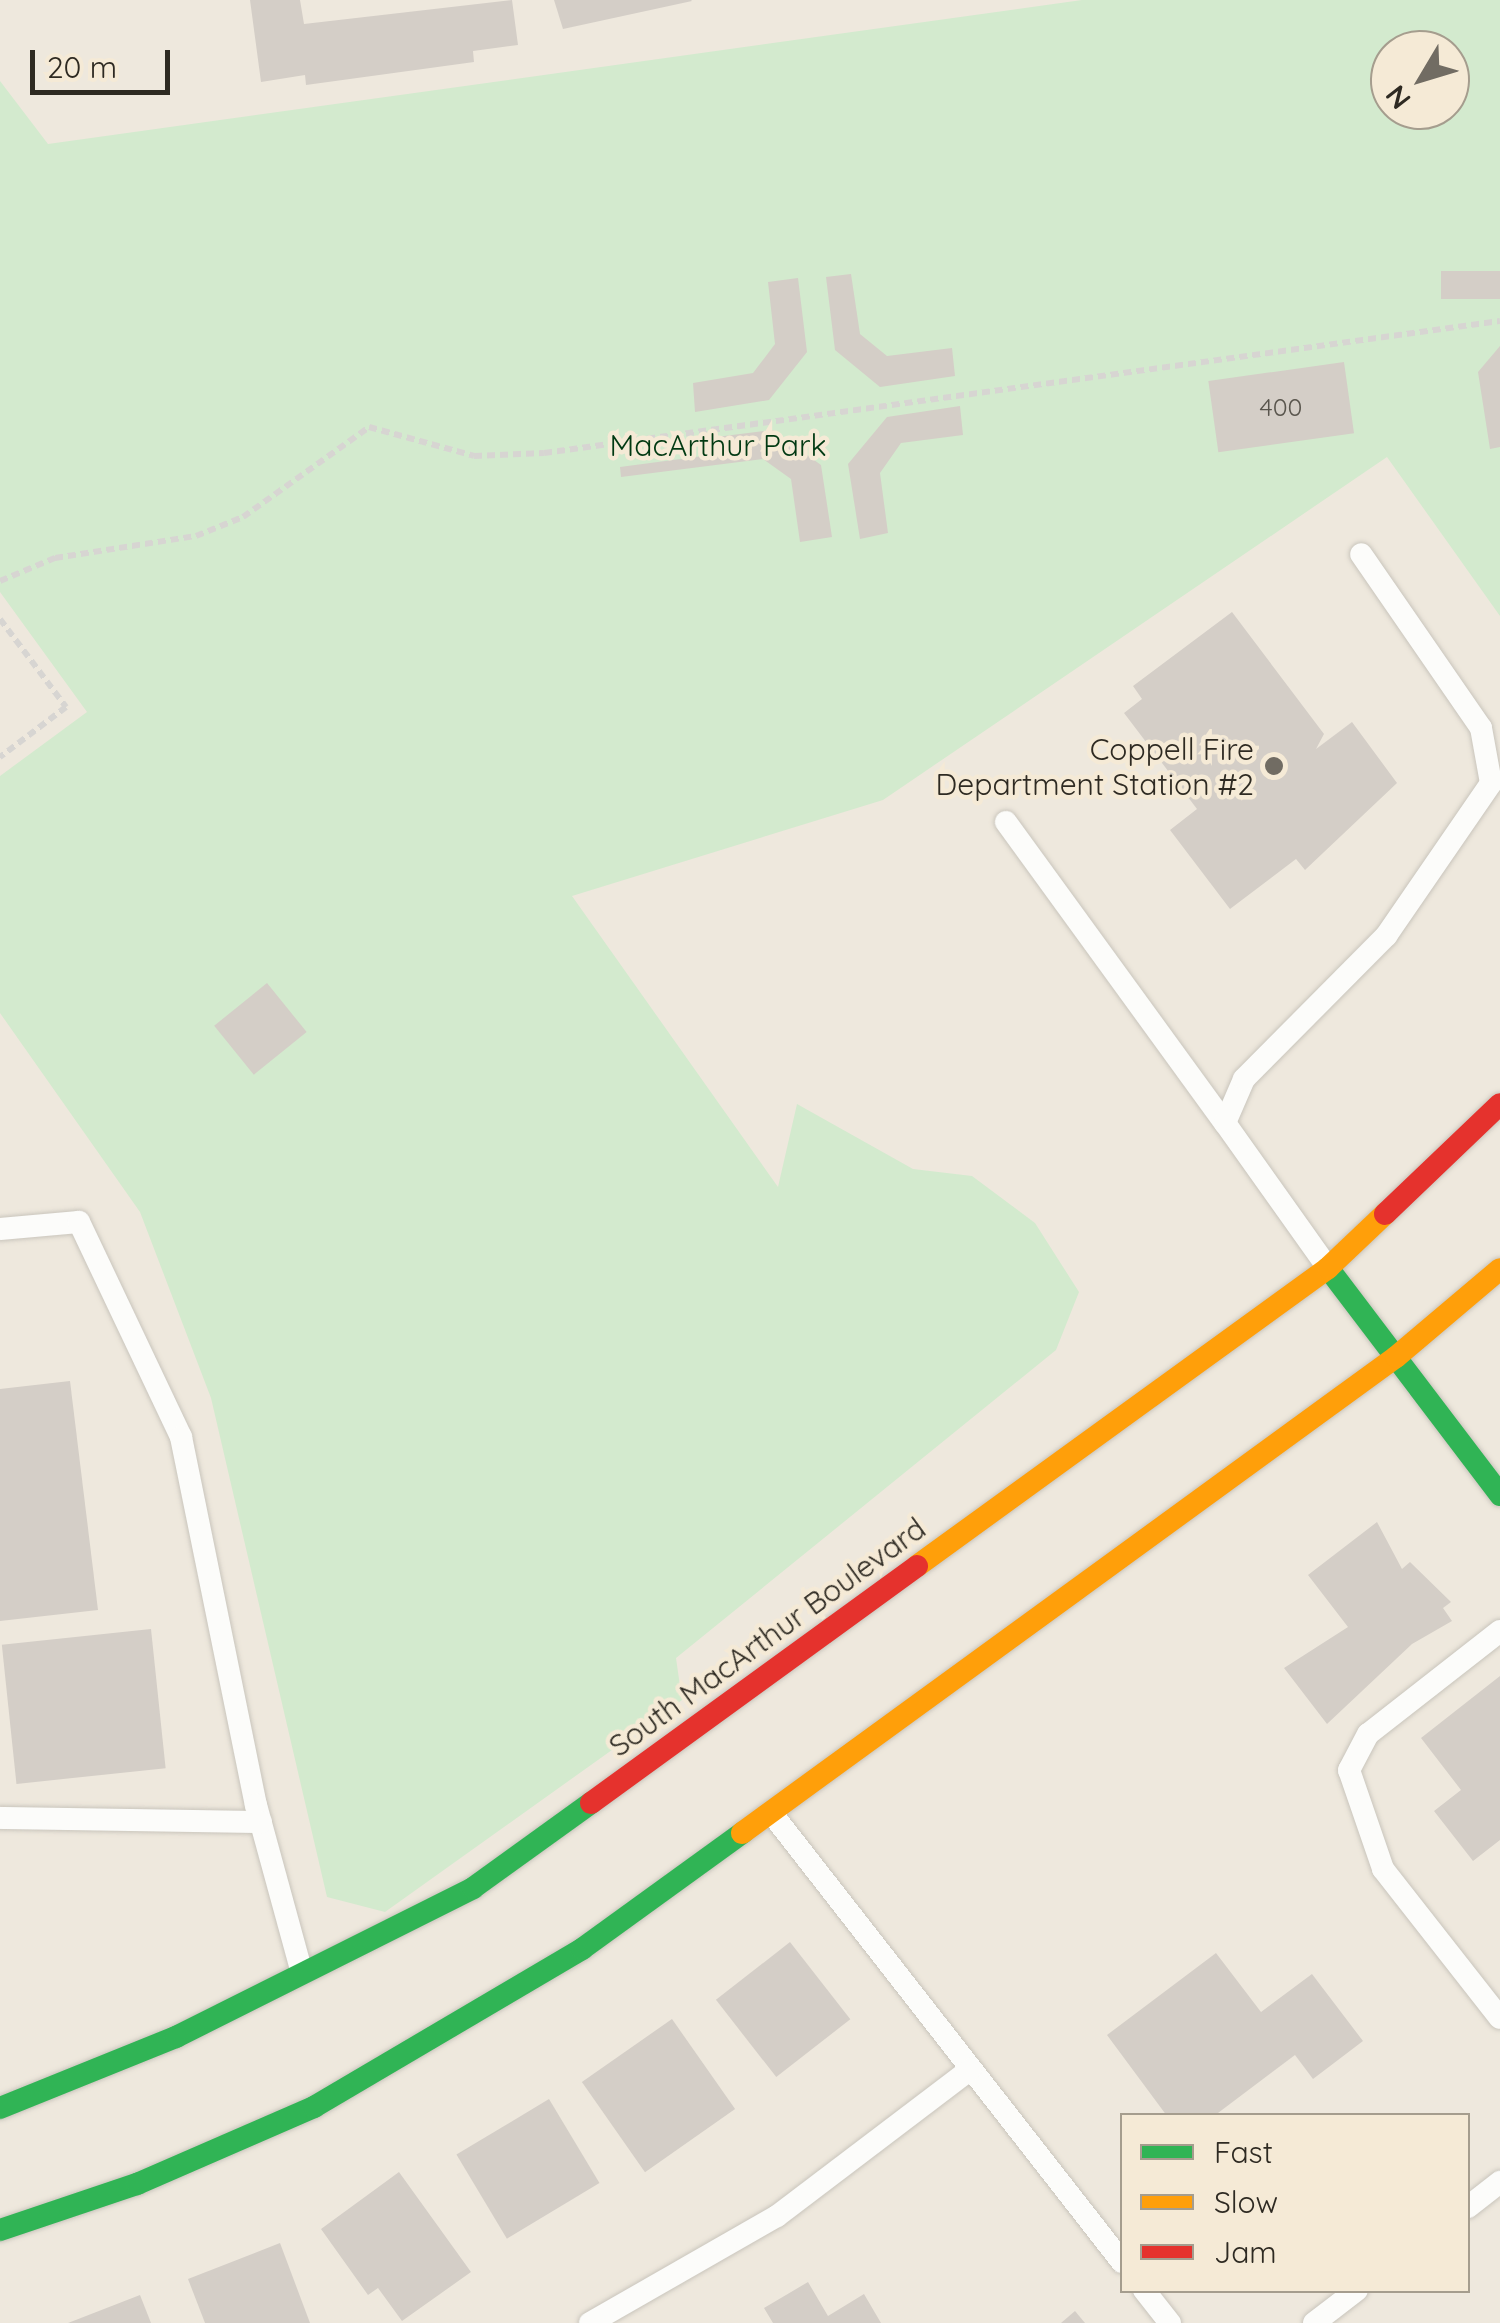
<!DOCTYPE html>
<style>
body{margin:0}
#map{position:relative;width:1500px;height:2323px;overflow:hidden;background:#eee8dd;font-family:Quicksand,sans-serif}
div>[style]{position:absolute}
.green>*{inset:0;background:#d3eace}
.building>*{inset:0;background:#d4cec7;transform-origin:0 0}
.path>*{height:6px;margin-top:-3px;transform-origin:0;background:repeating-linear-gradient(90deg,#d7d5d2 0 8px,transparent 0 13px)}
.roads{filter:drop-shadow(0 0 2px #c9c5bc) drop-shadow(0 0 2px #c9c5bc)}
.lane>*{height:22px;margin:-11px;padding:0 11px;transform-origin:11px;border-radius:11px;background:#fcfcfa}
.fast>*{height:22px;margin:-11px;padding:0 11px;transform-origin:11px;border-radius:11px;background:#30b455}
.slow>*{height:22px;margin:-11px;padding:0 11px;transform-origin:11px;border-radius:11px;background:#ff9f0a}
.jam>*{height:22px;margin:-11px;padding:0 11px;transform-origin:11px;border-radius:11px;background:#e5322d}
.dots>*{width:28px;height:28px;translate:-50% -50%;box-sizing:border-box;border:5px solid #f5ead6;border-radius:50%}
span{translate:-50% -50%;white-space:nowrap;text-align:center;line-height:1.15;-webkit-text-stroke:9px #f5ead6;paint-order:stroke}
.number-label{font-size:25px;color:#59554d}
.number-label span{-webkit-text-stroke-width:0}
.park-label{font-size:30px;color:#013912}
.poi-label{font-size:30px;color:#2e2a22}
.right{translate:-100% -50%;text-align:right}
.street-label{font-size:30px;color:#2e2a22}
.legend{position:absolute;left:1120px;top:2113px;width:350px;height:180px;box-sizing:border-box;background:#f5ead6;border:2px solid #a59d8e;margin:0;padding:12px 18px;list-style:none;font-size:30px;color:#2e2a22}
.legend li{display:flex;align-items:center;gap:20px;height:50px}
.legend b{width:50px;border:2px solid #a59d8e}
.north{position:absolute;left:1370px;top:30px;width:100px;height:100px;box-sizing:border-box;background:#f5ead6;border:2px solid #a59d8e;border-radius:50%;rotate:232deg;font-size:28px;font-weight:700;line-height:40px;text-align:center;color:#2e2a22}
.north::after{content:'';display:block;margin:auto;width:35px;height:45px;background:#716c63;clip-path:polygon(50% 0,100% 100%,50% 72%,0 100%)}
.scale{position:absolute;left:30px;top:50px;width:140px;height:45px;box-sizing:border-box;border:5px solid #2e2a22;border-top:0;padding-left:12px;font-size:30px;line-height:35px;white-space:nowrap;color:#2e2a22;-webkit-text-stroke:8px #f5ead6;paint-order:stroke}
</style>
<div id="map">
<div class="green">
<i style="clip-path:polygon(evenodd,1082px 0,1500px 0,1500px 616px,1387px 457px,883px 800px,572px 896px,778px 1187px,797px 1104px,913px 1169px,972px 1176px,1035px 1223px,1079px 1292px,1056px 1350px,676px 1658px,682px 1700px,385px 1912px,327px 1897px,211px 1398px,140px 1212px,0 1013px,0 776px,87px 712px,0 592px,0 81px,48px 144px,1082px 0,1390px 50px,1450px 50px,1450px 110px,1390px 110px,1390px 50px)"></i>
</div>
<div class="building">
<i style="clip-path:polygon(250px 0,300px 0,304px 24px,512px 0,518px 45px,473px 51px,474px 62px,306px 85px,305px 75px,261px 82px)"></i>
<i style="clip-path:polygon(554px 0,691px 0,692px 1px,563px 29px)"></i>
<i style="left:1500px;top:271px;width:28px;height:59px;rotate:90deg"></i>
<i style="clip-path:polygon(851px 274px,860px 334px,887px 356px,952px 348px,955px 376px,880px 387px,835px 350px,826px 277px)"></i>
<i style="clip-path:polygon(798px 278px,807px 352px,769px 400px,695px 412px,693px 383px,753px 373px,775px 344px,768px 282px)"></i>
<i style="clip-path:polygon(1500px 346px,1500px 447px,1490px 449px,1478px 372px)"></i>
<i style="left:1344px;top:362px;width:72px;height:137px;rotate:82deg"></i>
<i style="clip-path:polygon(960px 406px,963px 435px,901px 443px,880px 473px,888px 533px,860px 539px,848px 464px,887px 417px)"></i>
<i style="clip-path:polygon(773px 430px,821px 465px,832px 537px,800px 542px,791px 479px,763px 459px,621px 477px,620px 467px,703px 456px,700px 439px)"></i>
<i style="clip-path:polygon(1232px 612px,1324px 734px,1316px 749px,1352px 722px,1397px 783px,1305px 870px,1296px 859px,1230px 909px,1170px 830px,1197px 809px,1124px 713px,1142px 699px,1133px 686px)"></i>
<i style="left:267px;top:983px;width:63px;height:68px;rotate:51deg"></i>
<i style="clip-path:polygon(70px 1381px,98px 1610px,0 1621px,0 1389px)"></i>
<i style="clip-path:polygon(1377px 1522px,1402px 1569px,1410px 1562px,1451px 1602px,1443px 1608px,1452px 1621px,1412px 1644px,1327px 1724px,1284px 1668px,1348px 1627px,1308px 1575px)"></i>
<i style="left:151px;top:1629px;width:140px;height:150px;rotate:84deg"></i>
<i style="clip-path:polygon(1500px 1676px,1500px 1840px,1473px 1861px,1434px 1811px,1461px 1790px,1421px 1738px)"></i>
<i style="left:790px;top:1942px;width:98px;height:94px;rotate:52deg"></i>
<i style="clip-path:polygon(1216px 1953px,1261px 2012px,1312px 1974px,1363px 2041px,1313px 2079px,1295px 2055px,1214px 2116px,1167px 2116px,1107px 2035px)"></i>
<i style="left:672px;top:2019px;width:110px;height:110px;rotate:55deg"></i>
<i style="left:549px;top:2099px;width:98px;height:108px;rotate:59deg"></i>
<i style="clip-path:polygon(399px 2172px,471px 2272px,402px 2321px,378px 2288px,368px 2295px,321px 2229px)"></i>
<i style="clip-path:polygon(280px 2243px,310px 2323px,205px 2323px,188px 2279px)"></i>
<i style="clip-path:polygon(808px 2282px,828px 2316px,864px 2294px,881px 2323px,773px 2323px,764px 2308px)"></i>
<i style="clip-path:polygon(140px 2295px,151px 2323px,68px 2323px)"></i>
<i style="clip-path:polygon(1075px 2311px,1085px 2323px,1061px 2323px)"></i>
</div>
<div class="path">
<i style="left:0;top:581px;width:60px;rotate:-22.7deg"></i>
<i style="left:55px;top:558px;width:143px;rotate:-8.9deg"></i>
<i style="left:196px;top:536px;width:51px;rotate:-22deg"></i>
<i style="left:243px;top:517px;width:155px;rotate:-35.5deg"></i>
<i style="left:369px;top:427px;width:109px;rotate:15.4deg"></i>
<i style="left:474px;top:456px;width:70px;rotate:-2.5deg"></i>
<i style="left:544px;top:453px;width:965px;rotate:-7.86deg"></i>
<i style="left:0;top:619px;width:110px;rotate:53.1deg"></i>
<i style="left:66px;top:707px;width:83px;rotate:142.9deg"></i>
</div>
<div class="roads">
<div class="lane">
<i style="left:1006px;top:822px;width:372px;rotate:54deg"></i>
<i style="left:0;top:1229px;width:79px;rotate:-5.1deg"></i>
<i style="left:79px;top:1222px;width:238px;rotate:64.6deg"></i>
<i style="left:181px;top:1437px;width:376px;rotate:78.5deg"></i>
<i style="left:256px;top:1805px;width:174px;rotate:74.7deg"></i>
<i style="left:1328px;top:1268px;width:178px;rotate:-125.4deg"></i>
<i style="left:1225px;top:1123px;width:48px;rotate:-66.6deg"></i>
<i style="left:1244px;top:1079px;width:202px;rotate:-45.2deg"></i>
<i style="left:1386px;top:936px;width:186px;rotate:-55.5deg"></i>
<i style="left:1491px;top:783px;width:56px;rotate:-100.3deg"></i>
<i style="left:1481px;top:728px;width:211px;rotate:-124.6deg"></i>
<i style="left:1500px;top:1631px;width:167px;rotate:142deg"></i>
<i style="left:1368px;top:1734px;width:41px;rotate:117.8deg"></i>
<i style="left:1349px;top:1770px;width:105px;rotate:71deg"></i>
<i style="left:1383px;top:1869px;width:189px;rotate:51.9deg"></i>
<i style="left:773px;top:1815px;width:567px;rotate:52.02deg"></i>
<i style="left:0;top:1818px;width:261px;rotate:0.9deg"></i>
<i style="left:1468px;top:2207px;width:41px;rotate:-38deg"></i>
<i style="left:1144px;top:2290px;width:42px;rotate:51.8deg"></i>
<i style="left:590px;top:2323px;width:215px;rotate:-29.8deg"></i>
<i style="left:777px;top:2216px;width:243px;rotate:-37.2deg"></i>
<i style="left:1314px;top:2323px;width:54px;rotate:-37.5deg"></i>
</div>
<div class="fast">
<i style="left:1328px;top:1268px;width:285px;rotate:52.8deg"></i>
<i style="left:0;top:2108px;width:190px;rotate:-22deg"></i>
<i style="left:176px;top:2037px;width:332px;rotate:-26.6deg"></i>
<i style="left:473px;top:1888px;width:145px;rotate:-35.8deg"></i>
<i style="left:0;top:2230px;width:145px;rotate:-18.6deg"></i>
<i style="left:137px;top:2184px;width:193px;rotate:-23.5deg"></i>
<i style="left:314px;top:2107px;width:311px;rotate:-30.5deg"></i>
<i style="left:582px;top:1949px;width:198px;rotate:-35.9deg"></i>
</div>
<div class="slow">
<i style="left:917px;top:1566px;width:508px;rotate:-35.94deg"></i>
<i style="left:1328px;top:1268px;width:79px;rotate:-43.5deg"></i>
<i style="left:742px;top:1833px;width:809px;rotate:-36.05deg"></i>
<i style="left:1396px;top:1357px;width:136px;rotate:-40.2deg"></i>
</div>
<div class="jam">
<i style="left:1385px;top:1214px;width:159px;rotate:-43.7deg"></i>
<i style="left:591px;top:1803px;width:403px;rotate:-36deg"></i>
</div>
</div>
<div class="dots">
<i style="left:1274px;top:766px;background:#716c63"></i>
</div>
<div class="number-label">
<span style="left:1281px;top:407px">400</span>
</div>
<div class="park-label">
<span style="left:718px;top:445px">MacArthur Park</span>
</div>
<div class="poi-label">
<span class="right" style="left:1254px;top:766px">Coppell Fire<br>Department Station #2</span>
</div>
<div class="street-label">
<span style="left:767px;top:1637px;rotate:-36deg">South MacArthur Boulevard</span>
</div>
<ul class="legend">
<li><b style="height:12px;background:#30b455"></b>Fast</li>
<li><b style="height:12px;background:#ff9f0a"></b>Slow</li>
<li><b style="height:12px;background:#e5322d"></b>Jam</li>
</ul>
<div class="north">N</div>
<div class="scale">20 m</div>
</div>
